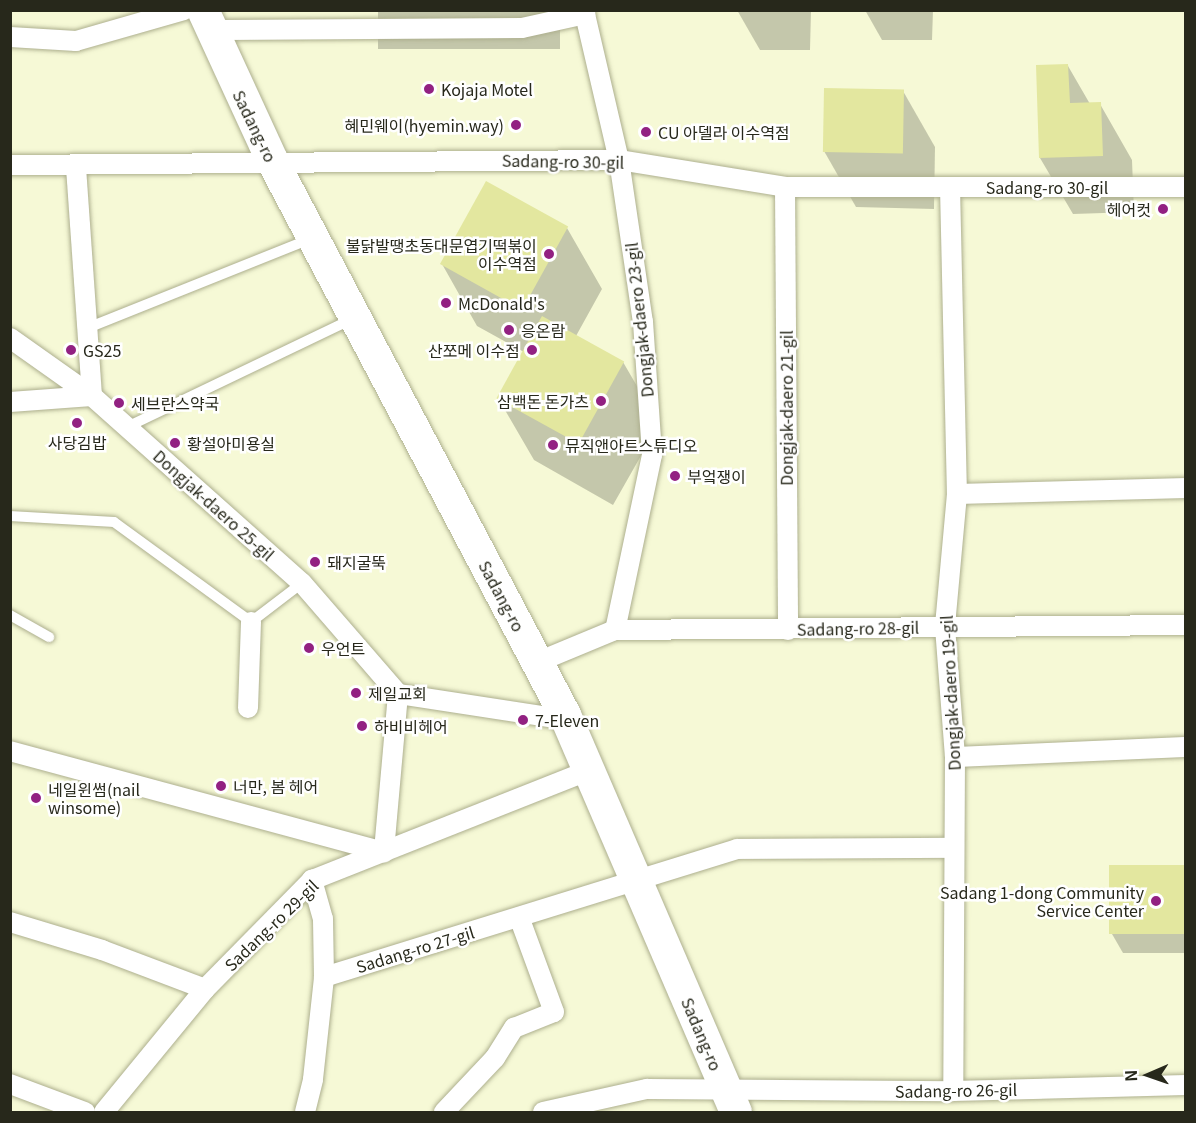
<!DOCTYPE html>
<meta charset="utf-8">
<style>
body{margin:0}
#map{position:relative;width:1196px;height:1123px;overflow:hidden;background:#f6f9d6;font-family:Georgia,"Noto Sans KR",serif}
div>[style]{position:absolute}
.shadow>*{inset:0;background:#0003;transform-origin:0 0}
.building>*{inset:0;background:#e3e79f;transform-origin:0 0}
.roads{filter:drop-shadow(0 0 2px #adaf8e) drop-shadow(0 0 2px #adaf8e)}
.lane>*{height:10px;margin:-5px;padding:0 5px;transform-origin:5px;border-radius:5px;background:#fff}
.street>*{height:20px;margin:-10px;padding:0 10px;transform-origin:10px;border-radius:10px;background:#fff}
.primary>*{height:32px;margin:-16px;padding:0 16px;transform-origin:16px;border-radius:16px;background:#fff}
.dots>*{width:16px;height:16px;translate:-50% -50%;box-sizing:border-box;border:3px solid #fff;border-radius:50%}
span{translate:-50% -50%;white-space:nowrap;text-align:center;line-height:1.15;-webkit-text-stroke:5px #fff;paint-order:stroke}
.poi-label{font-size:16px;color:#27281b}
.left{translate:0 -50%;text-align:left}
.right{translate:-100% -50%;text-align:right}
.street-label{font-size:16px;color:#27281b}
.frame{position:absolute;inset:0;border:12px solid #27281b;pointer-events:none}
.north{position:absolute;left:1118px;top:1045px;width:60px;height:60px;-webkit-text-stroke:4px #fff;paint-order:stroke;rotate:268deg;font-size:16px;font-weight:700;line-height:24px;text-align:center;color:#27281b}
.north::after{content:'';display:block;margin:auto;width:21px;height:27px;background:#27281b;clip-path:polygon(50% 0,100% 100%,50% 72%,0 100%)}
</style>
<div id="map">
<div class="shadow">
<i style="left:378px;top:10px;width:182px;height:39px"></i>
<i style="clip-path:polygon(737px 10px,811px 10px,810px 50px,760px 50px)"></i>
<i style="clip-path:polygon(865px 10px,933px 10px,932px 40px,882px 40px)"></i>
<i style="clip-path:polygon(1068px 66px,1090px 104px,1100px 104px,1132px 160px,1134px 212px,1073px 214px,1040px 158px)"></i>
<i style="clip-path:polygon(903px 91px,935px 147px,934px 209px,856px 207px,824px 151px)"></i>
<i style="clip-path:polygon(567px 228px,602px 289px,576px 336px,623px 362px,659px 424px,613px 505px,534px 460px,498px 398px,524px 352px,477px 326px,442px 264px)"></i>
<i style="clip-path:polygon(1111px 867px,1186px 867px,1186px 953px,1123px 953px,1112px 934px)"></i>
</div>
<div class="building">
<i style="clip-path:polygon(1068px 64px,1070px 103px,1101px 102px,1103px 156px,1039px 158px,1036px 65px)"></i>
<i style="left:824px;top:88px;width:80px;height:64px;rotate:1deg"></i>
<i style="left:486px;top:181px;width:94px;height:95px;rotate:29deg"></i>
<i style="left:542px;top:316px;width:94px;height:94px;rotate:29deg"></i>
<i style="left:1109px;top:865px;width:77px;height:69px"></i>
</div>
<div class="roads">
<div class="lane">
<i style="left:85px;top:329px;width:242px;rotate:-21.8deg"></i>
<i style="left:127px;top:427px;width:252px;rotate:-25.6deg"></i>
<i style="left:10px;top:516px;width:104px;rotate:3.3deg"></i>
<i style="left:114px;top:522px;width:170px;rotate:36.1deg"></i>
<i style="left:251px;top:622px;width:64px;rotate:-37.4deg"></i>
<i style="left:10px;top:615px;width:45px;rotate:29.4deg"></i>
</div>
<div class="street">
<i style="left:584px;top:10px;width:154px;rotate:76.9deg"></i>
<i style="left:619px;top:160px;width:164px;rotate:81.6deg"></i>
<i style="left:643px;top:322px;width:133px;rotate:86.1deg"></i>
<i style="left:652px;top:455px;width:179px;rotate:101.9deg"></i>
<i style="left:223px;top:30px;width:299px;rotate:-0.4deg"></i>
<i style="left:522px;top:28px;width:65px;rotate:-12.5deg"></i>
<i style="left:10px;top:37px;width:66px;rotate:3.5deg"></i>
<i style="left:76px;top:41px;width:112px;rotate:-16deg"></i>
<i style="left:10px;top:165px;width:609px;rotate:-0.47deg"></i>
<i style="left:619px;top:160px;width:168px;rotate:9.2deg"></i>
<i style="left:785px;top:187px;width:401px"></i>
<i style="left:785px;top:187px;width:443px;rotate:89.6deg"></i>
<i style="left:950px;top:187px;width:307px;rotate:88.7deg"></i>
<i style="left:957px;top:494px;width:134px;rotate:95.2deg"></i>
<i style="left:945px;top:627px;width:130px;rotate:85.6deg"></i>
<i style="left:955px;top:757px;width:334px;rotate:90.3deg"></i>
<i style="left:10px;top:338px;width:100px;rotate:35.3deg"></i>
<i style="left:92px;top:396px;width:281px;rotate:41.7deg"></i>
<i style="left:302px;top:583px;width:147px;rotate:49.1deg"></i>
<i style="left:398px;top:694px;width:159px;rotate:95.1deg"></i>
<i style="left:384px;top:852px;width:387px;rotate:-164.9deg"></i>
<i style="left:10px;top:402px;width:82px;rotate:-4.2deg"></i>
<i style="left:92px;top:396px;width:230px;rotate:-94deg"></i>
<i style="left:957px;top:494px;width:229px;rotate:-1.5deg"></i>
<i style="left:538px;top:662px;width:83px;rotate:-22.6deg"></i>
<i style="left:615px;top:630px;width:571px;rotate:-0.5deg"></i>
<i style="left:398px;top:694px;width:171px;rotate:8.7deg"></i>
<i style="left:248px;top:708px;width:86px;rotate:-88deg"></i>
<i style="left:955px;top:757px;width:231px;rotate:-2.5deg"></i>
<i style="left:10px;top:922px;width:96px;rotate:16.9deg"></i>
<i style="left:102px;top:950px;width:110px;rotate:20.7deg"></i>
<i style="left:324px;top:977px;width:432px;rotate:-17.2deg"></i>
<i style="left:737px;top:849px;width:216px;rotate:-0.3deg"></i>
<i style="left:10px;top:1084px;width:80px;rotate:20.5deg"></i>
<i style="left:104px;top:1112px;width:159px;rotate:-50.6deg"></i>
<i style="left:205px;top:989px;width:153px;rotate:-45.5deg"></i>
<i style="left:312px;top:880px;width:299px;rotate:-21.6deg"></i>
<i style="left:305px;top:1112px;width:34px;rotate:-76deg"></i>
<i style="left:313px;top:1079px;width:103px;rotate:-83.8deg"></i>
<i style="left:324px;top:977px;width:58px;rotate:-91deg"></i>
<i style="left:323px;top:919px;width:41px;rotate:-105.8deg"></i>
<i style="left:444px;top:1112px;width:74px;rotate:-46.6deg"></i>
<i style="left:495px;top:1058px;width:36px;rotate:-58deg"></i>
<i style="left:514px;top:1028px;width:43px;rotate:-21.8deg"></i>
<i style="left:554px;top:1012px;width:101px;rotate:-110.2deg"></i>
<i style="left:543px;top:1112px;width:107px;rotate:-12.5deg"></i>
<i style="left:647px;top:1089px;width:306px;rotate:0.4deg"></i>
<i style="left:953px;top:1091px;width:233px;rotate:-1.5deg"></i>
</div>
<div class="primary">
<i style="left:203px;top:10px;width:167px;rotate:65.3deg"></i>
<i style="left:273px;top:162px;width:625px;rotate:62.16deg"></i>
<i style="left:565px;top:715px;width:432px;rotate:66.7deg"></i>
</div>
</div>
<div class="dots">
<i style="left:429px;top:89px;background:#922182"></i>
<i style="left:516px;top:125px;background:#922182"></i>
<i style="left:646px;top:132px;background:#922182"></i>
<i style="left:1163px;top:209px;background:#922182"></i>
<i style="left:549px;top:254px;background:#922182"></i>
<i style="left:446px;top:303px;background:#922182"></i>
<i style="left:509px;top:330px;background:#922182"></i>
<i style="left:71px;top:350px;background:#922182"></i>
<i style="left:532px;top:350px;background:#922182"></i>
<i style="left:601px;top:401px;background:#922182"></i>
<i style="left:119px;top:403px;background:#922182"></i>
<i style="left:77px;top:423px;background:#922182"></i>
<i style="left:175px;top:443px;background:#922182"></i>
<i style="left:553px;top:445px;background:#922182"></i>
<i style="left:675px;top:476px;background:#922182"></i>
<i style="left:315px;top:562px;background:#922182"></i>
<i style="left:309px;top:648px;background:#922182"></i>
<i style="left:356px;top:693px;background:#922182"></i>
<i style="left:523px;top:720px;background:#922182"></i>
<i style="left:362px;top:726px;background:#922182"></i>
<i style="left:221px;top:786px;background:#922182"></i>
<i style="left:36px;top:798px;background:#922182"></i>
<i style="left:1156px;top:901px;background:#922182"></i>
</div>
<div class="poi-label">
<span class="left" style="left:441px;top:89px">Kojaja Motel</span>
<span class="right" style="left:504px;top:125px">혜민웨이(hyemin.way)</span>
<span class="left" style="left:658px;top:132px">CU 아델라 이수역점</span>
<span class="right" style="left:1151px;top:209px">헤어컷</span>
<span class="right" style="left:537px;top:254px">불닭발땡초동대문엽기떡볶이<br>이수역점</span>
<span class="left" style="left:458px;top:303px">McDonald's</span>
<span class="left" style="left:521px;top:330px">응온람</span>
<span class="left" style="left:83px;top:350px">GS25</span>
<span class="right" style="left:520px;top:350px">산쪼메 이수점</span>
<span class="right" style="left:589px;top:401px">삼백돈 돈가츠</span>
<span class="left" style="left:131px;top:403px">세브란스약국</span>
<span style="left:77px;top:442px">사당김밥</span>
<span class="left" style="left:187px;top:443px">황설아미용실</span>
<span class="left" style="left:565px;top:445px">뮤직앤아트스튜디오</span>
<span class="left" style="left:687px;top:476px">부엌쟁이</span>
<span class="left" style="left:327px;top:562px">돼지굴뚝</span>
<span class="left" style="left:321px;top:648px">우언트</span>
<span class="left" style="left:368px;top:693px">제일교회</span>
<span class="left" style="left:535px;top:720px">7-Eleven</span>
<span class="left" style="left:374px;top:726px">하비비헤어</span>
<span class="left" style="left:233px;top:786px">너만, 봄 헤어</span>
<span class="left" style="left:48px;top:798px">네일윈썸(nail<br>winsome)</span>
<span class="right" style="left:1144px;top:901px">Sadang 1-dong Community<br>Service Center</span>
</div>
<div class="street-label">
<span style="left:255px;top:126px;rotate:64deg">Sadang-ro</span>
<span style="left:563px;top:161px;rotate:1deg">Sadang-ro 30-gil</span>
<span style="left:1047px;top:187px">Sadang-ro 30-gil</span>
<span style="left:639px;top:320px;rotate:-96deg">Dongjak-daero 23-gil</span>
<span style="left:786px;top:408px;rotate:-90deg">Dongjak-daero 21-gil</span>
<span style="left:214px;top:505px;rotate:42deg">Dongjak-daero 25-gil</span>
<span style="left:502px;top:596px;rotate:62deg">Sadang-ro</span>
<span style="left:858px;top:628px;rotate:-1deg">Sadang-ro 28-gil</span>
<span style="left:950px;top:693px;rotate:-93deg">Dongjak-daero 19-gil</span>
<span style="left:271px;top:925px;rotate:-44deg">Sadang-ro 29-gil</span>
<span style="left:415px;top:949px;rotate:-17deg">Sadang-ro 27-gil</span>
<span style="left:702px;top:1034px;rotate:67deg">Sadang-ro</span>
<span style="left:956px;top:1090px;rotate:-1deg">Sadang-ro 26-gil</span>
</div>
<div class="frame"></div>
<div class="north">N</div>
</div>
